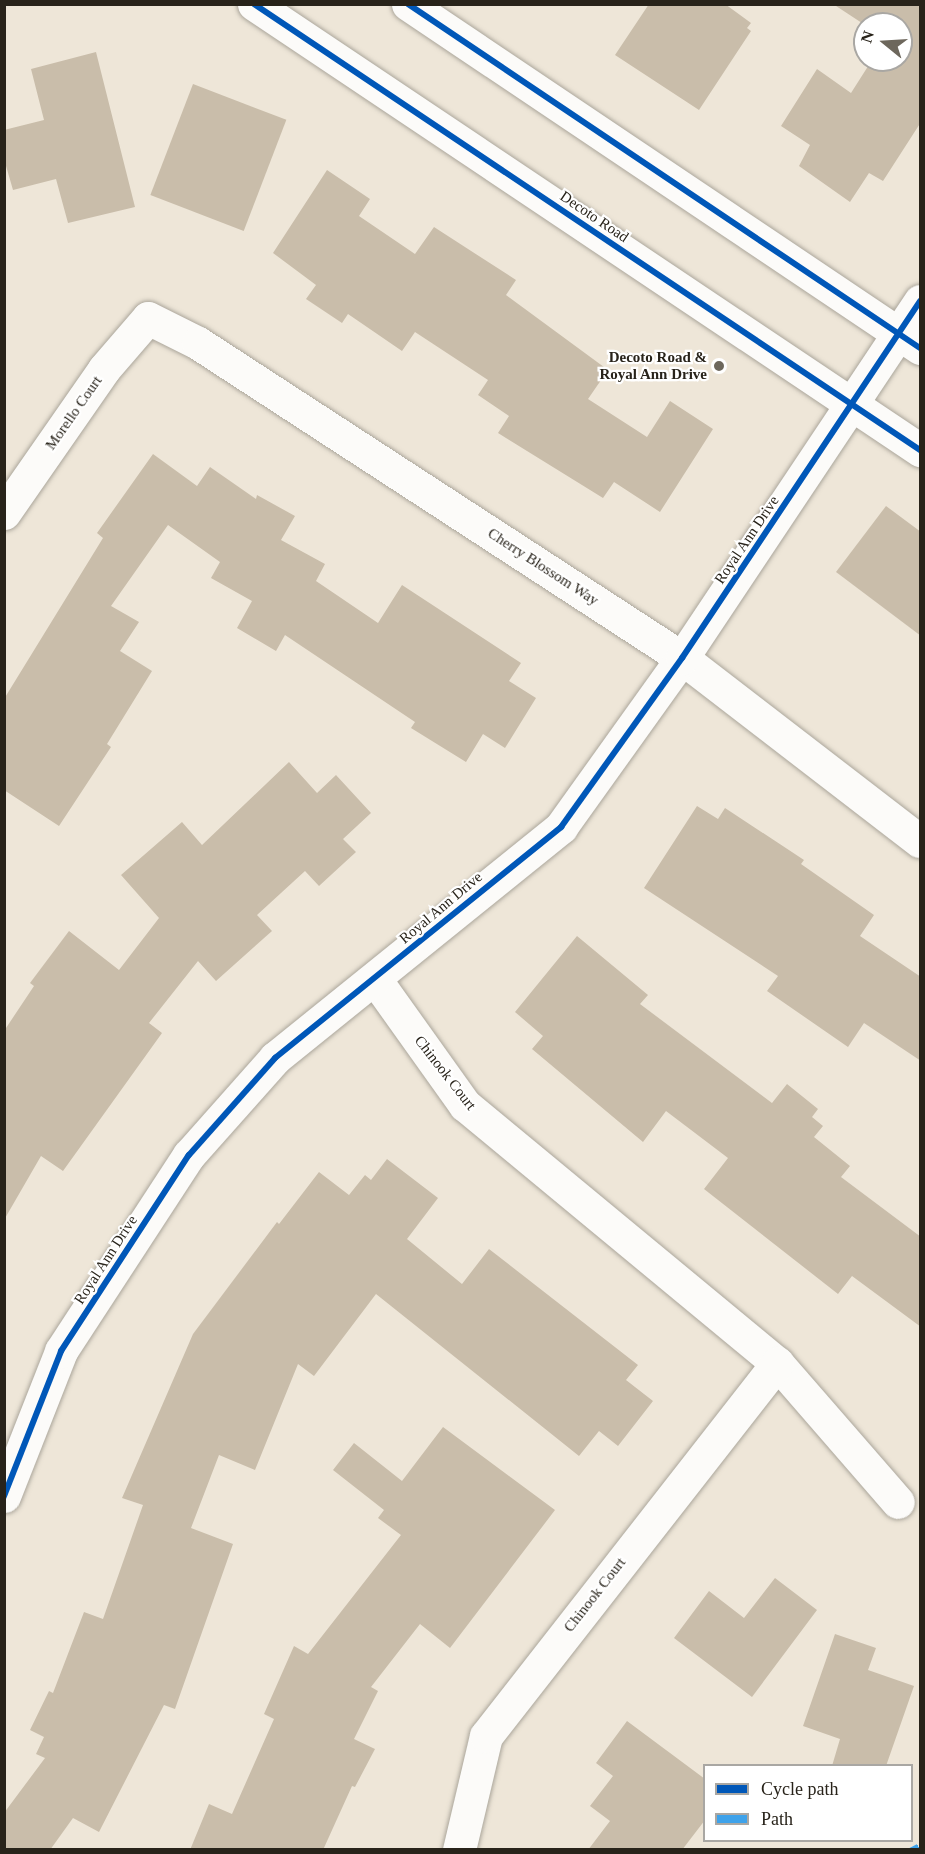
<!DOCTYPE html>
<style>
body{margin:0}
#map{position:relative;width:925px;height:1854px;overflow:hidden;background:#eee6d8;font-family:Georgia,serif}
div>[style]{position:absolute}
.building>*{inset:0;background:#c9bdaa;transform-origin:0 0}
.roads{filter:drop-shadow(0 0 2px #aba69b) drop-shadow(0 0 2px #aba69b)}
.minor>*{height:33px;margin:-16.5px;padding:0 16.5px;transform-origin:16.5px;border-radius:16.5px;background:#fcfbf9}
.tertiary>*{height:33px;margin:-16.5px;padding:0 16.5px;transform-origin:16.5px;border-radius:16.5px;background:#fcfbf9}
.primary>*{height:33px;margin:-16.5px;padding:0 16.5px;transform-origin:16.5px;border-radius:16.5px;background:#fcfbf9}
.quiet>*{height:4.5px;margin-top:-2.25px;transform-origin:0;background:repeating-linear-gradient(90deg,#3ea2ea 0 9px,transparent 0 13.5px)}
.cycleway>*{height:6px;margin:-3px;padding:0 3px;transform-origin:3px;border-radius:3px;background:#0057b8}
.dots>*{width:16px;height:16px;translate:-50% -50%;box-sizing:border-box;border:3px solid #fff;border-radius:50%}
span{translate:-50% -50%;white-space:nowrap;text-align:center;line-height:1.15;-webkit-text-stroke:4.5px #fff;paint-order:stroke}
.street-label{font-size:15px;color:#28231a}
.poi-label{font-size:15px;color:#28231a;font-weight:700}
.right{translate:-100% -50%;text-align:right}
.frame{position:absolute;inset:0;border:6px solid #28231a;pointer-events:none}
.legend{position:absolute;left:703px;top:1764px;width:210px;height:78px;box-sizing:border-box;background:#fff;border:2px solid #a9a7a3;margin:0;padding:8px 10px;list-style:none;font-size:18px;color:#28231a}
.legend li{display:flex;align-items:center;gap:12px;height:30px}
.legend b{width:30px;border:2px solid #a9a7a3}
.north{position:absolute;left:853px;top:12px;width:60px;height:60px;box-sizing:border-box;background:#fff;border:2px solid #a9a7a3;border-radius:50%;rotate:288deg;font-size:16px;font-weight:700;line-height:24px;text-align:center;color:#28231a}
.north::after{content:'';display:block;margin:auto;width:21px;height:27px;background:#6d675c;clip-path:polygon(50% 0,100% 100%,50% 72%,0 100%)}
</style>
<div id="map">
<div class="building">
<i style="clip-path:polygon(649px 4px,725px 4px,751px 23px,747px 28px,751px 31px,699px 110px,615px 55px)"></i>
<i style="clip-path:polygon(833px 4px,921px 4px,921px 122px,883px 181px,869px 173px,850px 202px,799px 166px,810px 145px,781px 126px,817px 69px,851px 93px,872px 60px,901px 60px,901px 24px,865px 25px)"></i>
<i style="clip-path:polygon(96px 52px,135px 207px,68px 223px,56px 179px,13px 190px,4px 159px,4px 130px,44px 120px,31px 69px)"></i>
<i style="left:193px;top:84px;width:100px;height:119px;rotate:21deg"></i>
<i style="clip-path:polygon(327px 170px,370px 199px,359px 216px,415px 254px,434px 227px,516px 280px,506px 295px,608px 370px,588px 399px,647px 437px,670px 401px,713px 429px,660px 512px,614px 482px,603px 498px,498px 433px,509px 416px,478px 395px,488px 380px,415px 332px,402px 351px,348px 314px,342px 323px,306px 299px,316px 285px,273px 253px)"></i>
<i style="clip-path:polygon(153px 454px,197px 486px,210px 467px,256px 499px,257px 495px,295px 516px,281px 540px,325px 564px,316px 581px,378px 623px,402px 585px,521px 663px,509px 681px,536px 698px,505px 748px,483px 734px,466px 762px,411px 728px,415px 722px,285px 635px,276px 651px,237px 628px,252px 601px,211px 578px,220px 562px,168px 525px,111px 606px,139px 622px,120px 651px,152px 671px,107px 744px,111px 747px,59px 826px,4px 790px,4px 699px,103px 538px,97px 533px)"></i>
<i style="clip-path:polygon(886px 506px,921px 532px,921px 636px,836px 572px)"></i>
<i style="clip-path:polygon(289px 762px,317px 793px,336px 775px,371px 813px,343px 839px,356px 852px,319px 886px,305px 871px,257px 915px,272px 931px,216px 981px,198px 961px,149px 1023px,162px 1033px,63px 1171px,41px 1156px,4px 1220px,4px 1031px,34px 986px,30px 983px,69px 931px,119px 970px,159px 918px,121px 875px,182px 822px,202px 845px)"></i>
<i style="clip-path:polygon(697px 806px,718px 819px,725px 808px,804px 860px,801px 864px,874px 915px,860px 936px,921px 977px,921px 1061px,864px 1023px,848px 1047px,767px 991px,778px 976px,644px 888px)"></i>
<i style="clip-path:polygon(577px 936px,648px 995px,640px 1004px,772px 1103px,787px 1084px,818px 1109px,812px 1117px,823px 1126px,814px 1137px,850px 1166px,841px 1177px,921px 1237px,921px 1327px,852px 1276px,838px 1294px,704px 1189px,728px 1158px,666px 1111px,643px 1142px,532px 1049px,543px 1036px,515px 1012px)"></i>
<i style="clip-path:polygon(387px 1159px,438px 1198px,407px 1239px,462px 1284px,489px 1249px,638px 1365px,626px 1380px,653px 1401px,618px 1446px,599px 1431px,579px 1456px,376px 1294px,314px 1376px,298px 1364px,255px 1470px,219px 1455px,191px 1528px,233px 1544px,175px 1709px,164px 1705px,99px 1832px,73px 1818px,50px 1850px,4px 1850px,4px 1813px,45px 1758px,36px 1754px,44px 1737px,30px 1730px,49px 1691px,53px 1693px,84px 1612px,103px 1619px,143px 1505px,122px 1498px,193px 1334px,277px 1222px,279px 1224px,319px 1172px,349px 1195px,365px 1175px,371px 1180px)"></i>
<i style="clip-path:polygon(443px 1427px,555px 1510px,450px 1648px,420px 1624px,371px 1687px,378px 1691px,354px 1739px,375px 1749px,355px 1787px,352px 1786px,323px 1850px,190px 1850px,209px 1804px,232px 1814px,274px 1719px,264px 1714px,294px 1646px,308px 1654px,401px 1535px,378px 1518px,384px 1510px,333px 1470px,354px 1443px,402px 1481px)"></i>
<i style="clip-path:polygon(775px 1578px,817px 1610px,752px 1697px,674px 1638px,709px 1591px,744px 1618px)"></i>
<i style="clip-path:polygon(835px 1634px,876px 1648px,868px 1670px,914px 1686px,886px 1766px,832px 1766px,840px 1739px,803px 1726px)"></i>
<i style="clip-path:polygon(627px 1721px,705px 1779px,705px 1820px,682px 1850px,588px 1850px,610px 1821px,590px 1806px,613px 1776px,596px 1763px)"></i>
</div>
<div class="roads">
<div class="minor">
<i style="left:4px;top:513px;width:175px;rotate:-55.2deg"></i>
<i style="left:104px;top:369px;width:67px;rotate:-49.2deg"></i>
<i style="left:148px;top:318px;width:56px;rotate:26.6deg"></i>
<i style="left:198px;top:343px;width:577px;rotate:33.06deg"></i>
<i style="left:682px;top:658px;width:300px;rotate:37.6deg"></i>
<i style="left:375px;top:979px;width:155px;rotate:54.5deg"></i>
<i style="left:465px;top:1105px;width:405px;rotate:39.6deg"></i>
<i style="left:777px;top:1363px;width:184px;rotate:49deg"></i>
<i style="left:459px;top:1850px;width:117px;rotate:-76.7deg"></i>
<i style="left:486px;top:1736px;width:473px;rotate:-52deg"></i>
</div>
<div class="tertiary">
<i style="left:4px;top:1496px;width:156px;rotate:-68.5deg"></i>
<i style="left:61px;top:1351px;width:234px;rotate:-56.9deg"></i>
<i style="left:189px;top:1155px;width:130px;rotate:-48.4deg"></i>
<i style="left:275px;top:1058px;width:368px;rotate:-38.9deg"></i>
<i style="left:561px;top:827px;width:208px;rotate:-54.4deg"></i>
<i style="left:682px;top:658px;width:429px;rotate:-56.3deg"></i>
</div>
<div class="primary">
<i style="left:254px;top:4px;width:802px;rotate:33.81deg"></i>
<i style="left:408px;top:4px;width:617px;rotate:33.9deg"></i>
</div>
</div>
<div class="quiet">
<i style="left:910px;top:1850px;width:11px;rotate:-27deg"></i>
</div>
<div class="cycleway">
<i style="left:254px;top:4px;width:802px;rotate:33.81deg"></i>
<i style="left:408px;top:4px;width:617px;rotate:33.9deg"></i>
<i style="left:4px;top:1496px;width:156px;rotate:-68.5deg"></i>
<i style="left:61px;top:1351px;width:234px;rotate:-56.9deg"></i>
<i style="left:189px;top:1155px;width:130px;rotate:-48.4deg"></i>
<i style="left:275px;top:1058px;width:368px;rotate:-38.9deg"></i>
<i style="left:561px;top:827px;width:208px;rotate:-54.4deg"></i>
<i style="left:682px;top:658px;width:429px;rotate:-56.3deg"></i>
</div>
<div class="dots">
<i style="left:719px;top:366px;background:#6d675c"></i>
</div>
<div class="street-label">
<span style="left:594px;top:217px;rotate:34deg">Decoto Road</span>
<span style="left:74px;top:413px;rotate:-55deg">Morello Court</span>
<span style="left:747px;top:540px;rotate:-56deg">Royal Ann Drive</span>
<span style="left:543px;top:567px;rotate:33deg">Cherry Blossom Way</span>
<span style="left:441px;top:908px;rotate:-40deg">Royal Ann Drive</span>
<span style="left:445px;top:1073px;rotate:52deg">Chinook Court</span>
<span style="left:106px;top:1260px;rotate:-57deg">Royal Ann Drive</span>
<span style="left:595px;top:1595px;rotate:-52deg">Chinook Court</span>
</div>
<div class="poi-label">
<span class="right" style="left:707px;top:366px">Decoto Road &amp;<br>Royal Ann Drive</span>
</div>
<div class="frame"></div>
<ul class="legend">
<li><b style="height:8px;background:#0057b8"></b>Cycle path</li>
<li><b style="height:8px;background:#3ea2ea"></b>Path</li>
</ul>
<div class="north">N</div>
</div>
